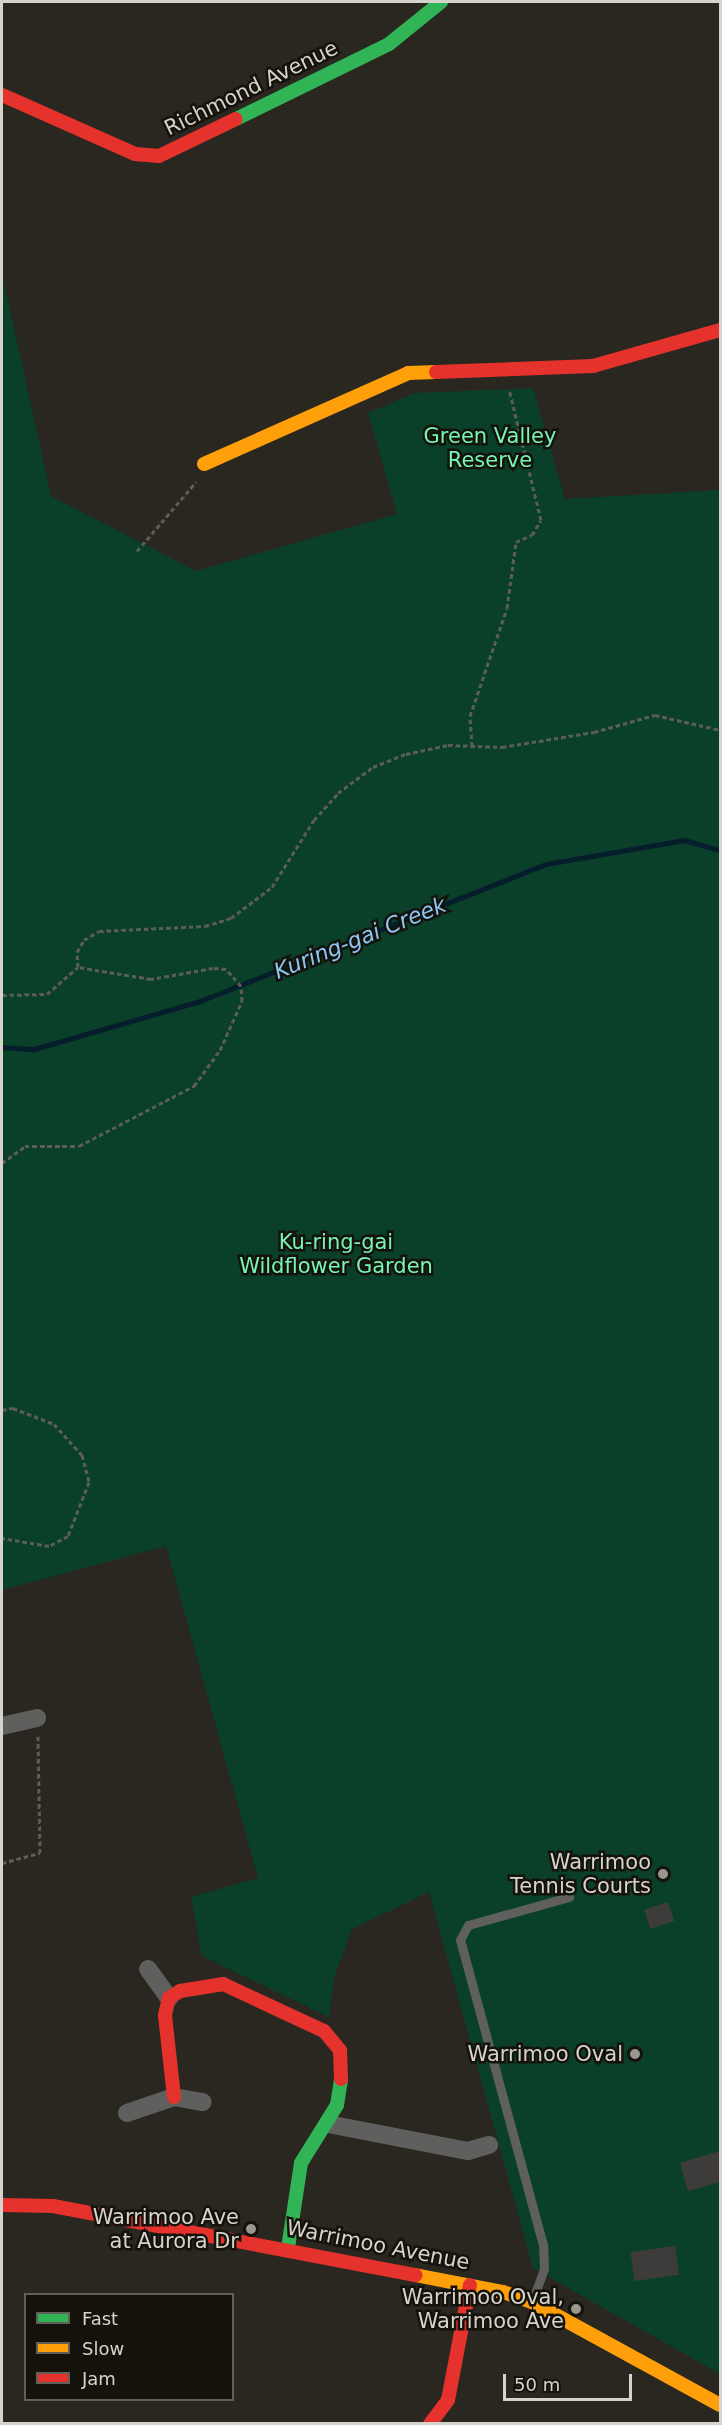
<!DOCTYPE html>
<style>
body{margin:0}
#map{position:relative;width:722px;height:2425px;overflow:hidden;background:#29271f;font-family:"DejaVu Sans",sans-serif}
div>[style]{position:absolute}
.green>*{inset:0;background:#0a4029}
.stream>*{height:5px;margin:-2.5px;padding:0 2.5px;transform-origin:2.5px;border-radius:2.5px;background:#061e2c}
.building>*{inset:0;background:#3e3c3a;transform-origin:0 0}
.path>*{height:3px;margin-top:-1.5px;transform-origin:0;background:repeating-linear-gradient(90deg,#5c5d5a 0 4.5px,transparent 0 7.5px)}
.lane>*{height:9px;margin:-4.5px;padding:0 4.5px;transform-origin:4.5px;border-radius:4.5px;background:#5f605e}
.street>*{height:18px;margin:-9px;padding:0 9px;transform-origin:9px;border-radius:9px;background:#5f605e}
.fast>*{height:14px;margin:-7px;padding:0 7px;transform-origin:7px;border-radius:7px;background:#30b455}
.slow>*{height:14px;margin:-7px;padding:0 7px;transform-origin:7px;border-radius:7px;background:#ff9f0a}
.jam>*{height:14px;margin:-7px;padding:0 7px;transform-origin:7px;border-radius:7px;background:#e5322d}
.dots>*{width:16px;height:16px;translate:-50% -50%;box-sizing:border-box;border:3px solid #14120b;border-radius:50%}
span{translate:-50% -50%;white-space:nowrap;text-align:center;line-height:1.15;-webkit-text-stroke:5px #14120b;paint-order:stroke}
.street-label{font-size:21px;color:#d5d3ca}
.park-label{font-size:21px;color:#76f5b7}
.poi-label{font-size:21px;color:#d5d3ca}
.right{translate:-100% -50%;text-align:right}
.water-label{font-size:22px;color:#8bc7f2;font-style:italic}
.frame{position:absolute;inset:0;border:3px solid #d5d3ca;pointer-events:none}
.legend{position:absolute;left:24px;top:2293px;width:210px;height:108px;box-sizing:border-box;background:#14120b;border:2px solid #615f57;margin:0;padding:8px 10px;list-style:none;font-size:18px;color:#d5d3ca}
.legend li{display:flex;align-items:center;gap:12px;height:30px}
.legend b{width:30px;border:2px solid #615f57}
.scale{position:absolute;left:503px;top:2374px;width:129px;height:27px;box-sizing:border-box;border:3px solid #d5d3ca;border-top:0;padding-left:8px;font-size:18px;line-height:21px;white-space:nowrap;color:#d5d3ca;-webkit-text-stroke:4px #14120b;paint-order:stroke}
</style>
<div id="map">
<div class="green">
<i style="clip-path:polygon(2px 274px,51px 496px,196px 571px,397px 514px,368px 413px,415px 393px,533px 388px,565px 499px,720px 490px,720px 2374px,533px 2268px,429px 1892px,352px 1929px,334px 1978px,329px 2017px,202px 1956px,191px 1897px,258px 1878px,166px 1546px,2px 1590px)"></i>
</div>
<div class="stream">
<i style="left:2px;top:1047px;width:32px;rotate:4deg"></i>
<i style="left:34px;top:1049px;width:173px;rotate:-16.1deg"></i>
<i style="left:200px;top:1001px;width:372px;rotate:-21.6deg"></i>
<i style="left:546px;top:864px;width:140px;rotate:-9.9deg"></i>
<i style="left:684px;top:840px;width:37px;rotate:16deg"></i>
</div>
<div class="building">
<i style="left:668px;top:1902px;width:20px;height:25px;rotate:72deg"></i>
<i style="clip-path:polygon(720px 2151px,720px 2182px,688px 2191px,680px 2163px)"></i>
<i style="left:675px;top:2246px;width:29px;height:45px;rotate:82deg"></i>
</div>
<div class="path">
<i style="left:137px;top:551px;width:91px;rotate:-49.5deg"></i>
<i style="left:472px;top:746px;width:30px;rotate:-94deg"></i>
<i style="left:470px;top:716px;width:114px;rotate:-71.1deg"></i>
<i style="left:507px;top:608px;width:67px;rotate:-82.2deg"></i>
<i style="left:516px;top:542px;width:17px;rotate:-24deg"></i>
<i style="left:532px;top:535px;width:17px;rotate:-59deg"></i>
<i style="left:541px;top:520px;width:135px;rotate:-103.7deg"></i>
<i style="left:78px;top:967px;width:15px;rotate:-94deg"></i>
<i style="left:77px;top:952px;width:14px;rotate:-60deg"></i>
<i style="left:84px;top:940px;width:17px;rotate:-31deg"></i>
<i style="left:99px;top:931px;width:106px;rotate:-2.7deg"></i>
<i style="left:205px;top:926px;width:27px;rotate:-17deg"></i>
<i style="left:231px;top:918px;width:51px;rotate:-37.1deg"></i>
<i style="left:272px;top:887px;width:79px;rotate:-57.9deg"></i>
<i style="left:314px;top:820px;width:36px;rotate:-48deg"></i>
<i style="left:338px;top:793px;width:44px;rotate:-36.6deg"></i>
<i style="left:373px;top:767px;width:35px;rotate:-22deg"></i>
<i style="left:406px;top:754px;width:43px;rotate:-12.1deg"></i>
<i style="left:448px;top:745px;width:54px;rotate:2.1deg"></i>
<i style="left:502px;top:747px;width:93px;rotate:-9.3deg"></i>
<i style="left:594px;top:732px;width:63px;rotate:-15.6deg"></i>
<i style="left:655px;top:715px;width:67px;rotate:13deg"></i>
<i style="left:2px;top:995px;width:45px;rotate:-1.3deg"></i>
<i style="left:47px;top:994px;width:41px;rotate:-41.1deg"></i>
<i style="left:2px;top:1163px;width:29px;rotate:-36deg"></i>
<i style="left:25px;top:1146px;width:54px"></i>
<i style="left:79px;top:1146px;width:130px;rotate:-27.6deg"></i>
<i style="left:194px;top:1086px;width:44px;rotate:-54.2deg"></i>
<i style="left:220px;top:1050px;width:54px;rotate:-65.8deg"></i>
<i style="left:242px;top:1001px;width:15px;rotate:-94deg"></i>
<i style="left:241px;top:986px;width:23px;rotate:-131deg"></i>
<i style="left:226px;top:969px;width:13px;rotate:-176deg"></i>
<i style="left:213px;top:968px;width:63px;rotate:169.9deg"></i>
<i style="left:151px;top:979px;width:74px;rotate:-170.7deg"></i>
<i style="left:2px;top:1410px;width:11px;rotate:-10deg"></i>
<i style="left:13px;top:1408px;width:44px;rotate:21.3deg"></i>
<i style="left:54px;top:1424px;width:42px;rotate:47.9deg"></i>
<i style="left:82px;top:1455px;width:28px;rotate:75deg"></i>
<i style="left:89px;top:1482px;width:58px;rotate:111.3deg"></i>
<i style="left:68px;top:1536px;width:21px;rotate:152deg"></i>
<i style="left:49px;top:1546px;width:48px;rotate:-170.3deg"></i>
<i style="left:2px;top:1863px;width:39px;rotate:-15deg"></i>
<i style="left:40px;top:1853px;width:118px;rotate:-91deg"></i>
</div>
<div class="lane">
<i style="left:533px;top:2299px;width:32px;rotate:-70deg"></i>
<i style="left:544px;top:2269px;width:24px;rotate:-92deg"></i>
<i style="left:543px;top:2245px;width:316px;rotate:-105.2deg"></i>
<i style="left:460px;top:1940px;width:17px;rotate:-62deg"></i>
<i style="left:468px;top:1925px;width:105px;rotate:-15.5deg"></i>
</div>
<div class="street">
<i style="left:2px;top:1726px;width:36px;rotate:-13deg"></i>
<i style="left:148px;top:1969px;width:36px;rotate:54deg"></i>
<i style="left:127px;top:2113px;width:50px;rotate:-18.8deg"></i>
<i style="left:174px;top:2097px;width:29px;rotate:10deg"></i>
<i style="left:328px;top:2124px;width:143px;rotate:10.9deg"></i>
<i style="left:468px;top:2151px;width:22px;rotate:-16deg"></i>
</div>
<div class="fast">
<i style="left:236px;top:119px;width:170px;rotate:-26.1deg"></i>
<i style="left:389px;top:44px;width:67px;rotate:-38.9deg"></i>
<i style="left:288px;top:2248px;width:86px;rotate:-81.3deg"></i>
<i style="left:301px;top:2163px;width:68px;rotate:-58.2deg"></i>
<i style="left:337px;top:2105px;width:26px;rotate:-81deg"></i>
</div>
<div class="slow">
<i style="left:204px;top:464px;width:223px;rotate:-24deg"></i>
<i style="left:408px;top:373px;width:28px;rotate:-2deg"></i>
<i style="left:415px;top:2275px;width:90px;rotate:10.9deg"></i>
<i style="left:503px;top:2292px;width:31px;rotate:19deg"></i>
<i style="left:532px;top:2302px;width:214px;rotate:28.7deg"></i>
</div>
<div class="jam">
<i style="left:2px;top:95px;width:145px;rotate:23.9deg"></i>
<i style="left:135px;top:154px;width:24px;rotate:5deg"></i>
<i style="left:159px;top:156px;width:85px;rotate:-25.7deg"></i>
<i style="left:436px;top:372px;width:157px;rotate:-2.2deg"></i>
<i style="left:593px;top:366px;width:132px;rotate:-15.8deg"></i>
<i style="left:174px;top:2097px;width:82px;rotate:-96.3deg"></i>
<i style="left:165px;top:2015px;width:17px;rotate:-77deg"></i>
<i style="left:169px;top:1998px;width:13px;rotate:-32deg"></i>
<i style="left:180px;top:1991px;width:44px;rotate:-9.2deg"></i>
<i style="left:223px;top:1984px;width:111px;rotate:25deg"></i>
<i style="left:324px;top:2031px;width:25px;rotate:50deg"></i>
<i style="left:340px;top:2050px;width:29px;rotate:88deg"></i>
<i style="left:2px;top:2205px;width:51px;rotate:1.1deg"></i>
<i style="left:53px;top:2206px;width:369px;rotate:10.8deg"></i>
<i style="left:430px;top:2424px;width:30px;rotate:-53deg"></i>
<i style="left:448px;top:2400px;width:117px;rotate:-79.2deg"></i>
</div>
<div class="dots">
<i style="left:663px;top:1874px;background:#99978e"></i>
<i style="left:635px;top:2054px;background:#99978e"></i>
<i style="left:251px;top:2229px;background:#99978e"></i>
<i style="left:576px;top:2309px;background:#99978e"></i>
</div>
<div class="street-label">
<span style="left:251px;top:88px;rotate:-26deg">Richmond Avenue</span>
<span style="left:378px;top:2245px;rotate:11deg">Warrimoo Avenue</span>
</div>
<div class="park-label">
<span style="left:490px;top:448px">Green Valley<br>Reserve</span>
<span style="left:336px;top:1254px">Ku-ring-gai<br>Wildflower Garden</span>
</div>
<div class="poi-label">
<span class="right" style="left:651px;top:1874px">Warrimoo<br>Tennis Courts</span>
<span class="right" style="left:623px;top:2054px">Warrimoo Oval</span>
<span class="right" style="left:239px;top:2229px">Warrimoo Ave<br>at Aurora Dr</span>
<span class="right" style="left:564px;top:2309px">Warrimoo Oval,<br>Warrimoo Ave</span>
</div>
<div class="water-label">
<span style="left:360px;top:938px;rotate:-22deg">Kuring-gai Creek</span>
</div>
<div class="frame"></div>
<ul class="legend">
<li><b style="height:8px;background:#30b455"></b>Fast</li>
<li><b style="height:8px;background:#ff9f0a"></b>Slow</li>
<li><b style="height:8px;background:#e5322d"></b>Jam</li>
</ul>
<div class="scale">50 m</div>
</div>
